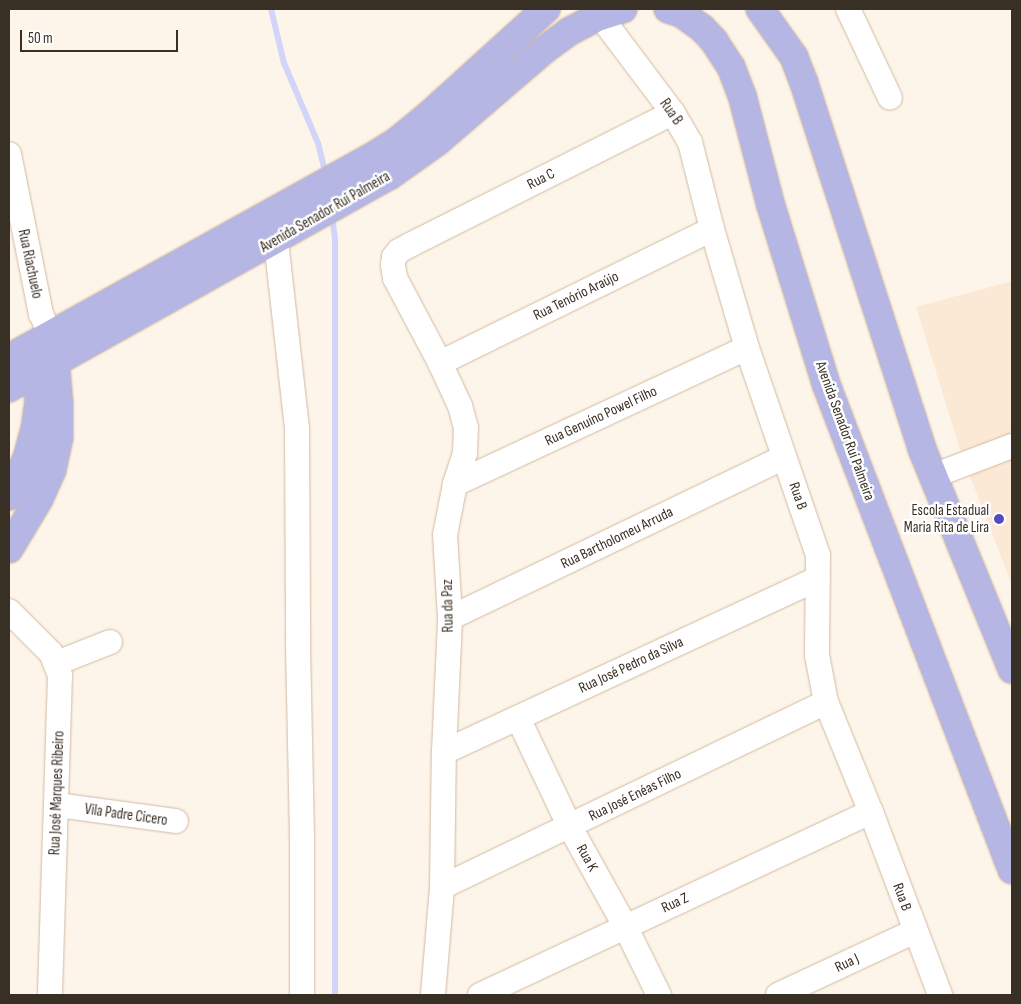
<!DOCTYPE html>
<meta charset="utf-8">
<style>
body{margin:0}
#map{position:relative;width:1021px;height:1004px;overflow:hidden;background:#fef5ea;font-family:"Sofia Sans Condensed",sans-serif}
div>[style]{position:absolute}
.built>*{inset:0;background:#fbe9d5}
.stream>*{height:6px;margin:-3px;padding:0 3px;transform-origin:3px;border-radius:3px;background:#d2d5f9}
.roads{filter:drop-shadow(0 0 1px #d1baa0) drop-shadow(0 0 1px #d1baa0)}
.minor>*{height:24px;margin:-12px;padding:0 12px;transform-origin:12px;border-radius:12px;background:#fff}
.major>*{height:28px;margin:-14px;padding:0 14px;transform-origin:14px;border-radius:14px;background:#b5b6e3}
.dots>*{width:14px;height:14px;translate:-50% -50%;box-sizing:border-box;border:2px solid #fff;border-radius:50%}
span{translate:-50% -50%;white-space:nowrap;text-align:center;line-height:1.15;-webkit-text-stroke:5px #fff;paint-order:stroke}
.street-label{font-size:15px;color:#382f25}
.poi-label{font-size:15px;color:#382f25}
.right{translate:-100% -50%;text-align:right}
.frame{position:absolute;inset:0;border:10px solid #382f25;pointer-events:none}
.scale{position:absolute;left:20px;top:30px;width:158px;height:22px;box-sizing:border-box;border:2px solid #382f25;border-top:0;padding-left:6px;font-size:15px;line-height:18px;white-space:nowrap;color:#382f25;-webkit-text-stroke:4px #fff;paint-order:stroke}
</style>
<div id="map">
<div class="built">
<i style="clip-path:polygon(1012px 281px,1012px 585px,961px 453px,916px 307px)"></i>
</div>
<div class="stream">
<i style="left:271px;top:9px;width:56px;rotate:76.5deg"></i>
<i style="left:284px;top:63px;width:87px;rotate:67deg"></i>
<i style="left:318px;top:143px;width:34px;rotate:76deg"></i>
<i style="left:332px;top:215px;width:25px;rotate:83deg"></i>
<i style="left:335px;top:240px;width:755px;rotate:90deg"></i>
</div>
<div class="roads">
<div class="minor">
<i style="left:848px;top:9px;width:98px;rotate:64.7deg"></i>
<i style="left:600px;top:16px;width:121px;rotate:53deg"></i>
<i style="left:673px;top:113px;width:34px;rotate:60deg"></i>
<i style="left:690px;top:142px;width:90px;rotate:75.8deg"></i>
<i style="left:712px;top:229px;width:124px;rotate:73.6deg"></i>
<i style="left:747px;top:348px;width:219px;rotate:71.1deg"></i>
<i style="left:818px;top:555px;width:100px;rotate:90.6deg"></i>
<i style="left:817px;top:655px;width:48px;rotate:79.2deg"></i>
<i style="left:826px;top:702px;width:119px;rotate:67.8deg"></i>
<i style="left:871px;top:812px;width:196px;rotate:69.3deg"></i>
<i style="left:9px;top:154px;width:163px;rotate:78.7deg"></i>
<i style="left:41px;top:314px;width:23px;rotate:65deg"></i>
<i style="left:276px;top:241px;width:189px;rotate:83.6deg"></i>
<i style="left:297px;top:429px;width:217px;rotate:89.7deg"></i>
<i style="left:298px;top:646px;width:189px;rotate:88.8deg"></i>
<i style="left:302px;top:835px;width:160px;rotate:90deg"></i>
<i style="left:440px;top:363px;width:303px;rotate:-26.2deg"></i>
<i style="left:933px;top:476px;width:85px;rotate:-20.8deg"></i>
<i style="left:455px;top:484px;width:322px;rotate:-25deg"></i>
<i style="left:9px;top:611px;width:59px;rotate:45deg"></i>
<i style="left:51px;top:653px;width:24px;rotate:68deg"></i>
<i style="left:60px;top:675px;width:320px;rotate:91.8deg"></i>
<i style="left:450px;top:618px;width:371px;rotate:-25.7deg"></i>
<i style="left:57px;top:663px;width:57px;rotate:-21.6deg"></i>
<i style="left:518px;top:718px;width:121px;rotate:64.5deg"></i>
<i style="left:570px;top:827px;width:113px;rotate:60.9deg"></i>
<i style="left:625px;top:926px;width:77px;rotate:63.8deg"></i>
<i style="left:444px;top:752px;width:412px;rotate:-24.9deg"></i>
<i style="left:57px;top:805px;width:120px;rotate:7.7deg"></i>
<i style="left:442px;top:887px;width:426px;rotate:-25.7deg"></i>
<i style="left:433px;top:995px;width:108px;rotate:-85.2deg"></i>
<i style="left:442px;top:887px;width:135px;rotate:-89.2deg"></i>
<i style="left:444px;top:752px;width:134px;rotate:-87.4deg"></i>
<i style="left:450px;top:618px;width:83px;rotate:-93.4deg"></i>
<i style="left:445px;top:535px;width:52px;rotate:-78.9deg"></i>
<i style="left:455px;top:484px;width:33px;rotate:-72deg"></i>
<i style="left:465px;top:453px;width:25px;rotate:-88deg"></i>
<i style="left:466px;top:428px;width:23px;rotate:-105deg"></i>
<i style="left:460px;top:406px;width:47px;rotate:-114.9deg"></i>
<i style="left:440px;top:363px;width:96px;rotate:-117.9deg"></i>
<i style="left:395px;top:278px;width:13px;rotate:-99deg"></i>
<i style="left:393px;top:265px;width:8px;rotate:-83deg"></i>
<i style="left:394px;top:257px;width:8px;rotate:-50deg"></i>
<i style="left:399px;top:251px;width:13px;rotate:-29deg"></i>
<i style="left:410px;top:245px;width:294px;rotate:-26.7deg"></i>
<i style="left:480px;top:995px;width:432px;rotate:-25.1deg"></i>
<i style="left:778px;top:995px;width:151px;rotate:-25deg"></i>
</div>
<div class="major">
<i style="left:668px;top:9px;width:14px;rotate:17deg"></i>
<i style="left:681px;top:13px;width:26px;rotate:36deg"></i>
<i style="left:702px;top:28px;width:18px;rotate:47deg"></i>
<i style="left:714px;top:41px;width:31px;rotate:57deg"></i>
<i style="left:731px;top:67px;width:30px;rotate:69deg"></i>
<i style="left:742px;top:95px;width:115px;rotate:75.4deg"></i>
<i style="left:771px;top:206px;width:186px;rotate:72.8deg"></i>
<i style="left:826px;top:384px;width:520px;rotate:69.06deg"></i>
<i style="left:760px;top:9px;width:59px;rotate:54.7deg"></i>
<i style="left:794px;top:57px;width:28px;rotate:69deg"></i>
<i style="left:804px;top:83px;width:385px;rotate:72.1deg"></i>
<i style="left:922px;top:449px;width:238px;rotate:67.8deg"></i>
<i style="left:9px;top:358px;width:413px;rotate:-29deg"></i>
<i style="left:370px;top:158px;width:32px;rotate:-32deg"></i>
<i style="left:397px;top:141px;width:41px;rotate:-39.1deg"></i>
<i style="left:429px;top:115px;width:158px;rotate:-42.2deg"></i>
<i style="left:9px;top:388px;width:435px;rotate:-29.2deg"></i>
<i style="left:389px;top:176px;width:59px;rotate:-35.3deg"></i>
<i style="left:437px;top:142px;width:141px;rotate:-40.7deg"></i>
<i style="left:544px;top:50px;width:32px;rotate:-36deg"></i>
<i style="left:570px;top:31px;width:34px;rotate:-27deg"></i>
<i style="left:600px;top:16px;width:24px;rotate:-17deg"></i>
<i style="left:9px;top:496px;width:42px;rotate:-64.7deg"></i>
<i style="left:27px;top:458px;width:30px;rotate:-75deg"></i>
<i style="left:35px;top:429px;width:27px;rotate:-82deg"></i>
<i style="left:39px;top:402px;width:44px;rotate:-95.2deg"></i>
<i style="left:9px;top:549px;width:58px;rotate:-59deg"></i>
<i style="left:39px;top:499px;width:32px;rotate:-66deg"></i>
<i style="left:52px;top:470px;width:34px;rotate:-78deg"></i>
<i style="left:59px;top:437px;width:33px;rotate:-90deg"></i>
<i style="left:59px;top:404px;width:56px;rotate:-95.1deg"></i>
</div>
</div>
<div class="dots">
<i style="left:999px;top:519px;background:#5549c1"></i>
</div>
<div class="street-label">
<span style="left:671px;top:112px;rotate:55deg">Rua B</span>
<span style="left:541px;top:179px;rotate:-27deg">Rua C</span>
<span style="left:325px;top:212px;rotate:-30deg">Avenida Senador Rui Palmeira</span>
<span style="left:30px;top:264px;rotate:78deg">Rua Riachuelo</span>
<span style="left:576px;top:296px;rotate:-26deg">Rua Tenório Araújo</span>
<span style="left:601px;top:416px;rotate:-25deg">Rua Genuíno Powel Filho</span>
<span style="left:845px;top:431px;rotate:70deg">Avenida Senador Rui Palmeira</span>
<span style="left:798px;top:496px;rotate:71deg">Rua B</span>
<span style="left:617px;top:538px;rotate:-26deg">Rua Bartholomeu Arruda</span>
<span style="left:448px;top:606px;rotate:-91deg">Rua da Paz</span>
<span style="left:631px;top:665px;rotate:-25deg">Rua José Pedro da Silva</span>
<span style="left:57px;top:793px;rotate:-88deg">Rua José Marques Ribeiro</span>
<span style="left:635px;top:795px;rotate:-26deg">Rua José Enéas Filho</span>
<span style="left:126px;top:815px;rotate:8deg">Vila Padre Cicero</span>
<span style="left:587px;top:858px;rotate:61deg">Rua K</span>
<span style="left:902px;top:897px;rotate:70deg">Rua B</span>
<span style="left:675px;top:903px;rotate:-25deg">Rua Z</span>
<span style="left:847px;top:963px;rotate:-25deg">Rua J</span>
</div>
<div class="poi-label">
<span class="right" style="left:989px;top:519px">Escola Estadual<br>Maria Rita de Lira</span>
</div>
<div class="frame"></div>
<div class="scale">50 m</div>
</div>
